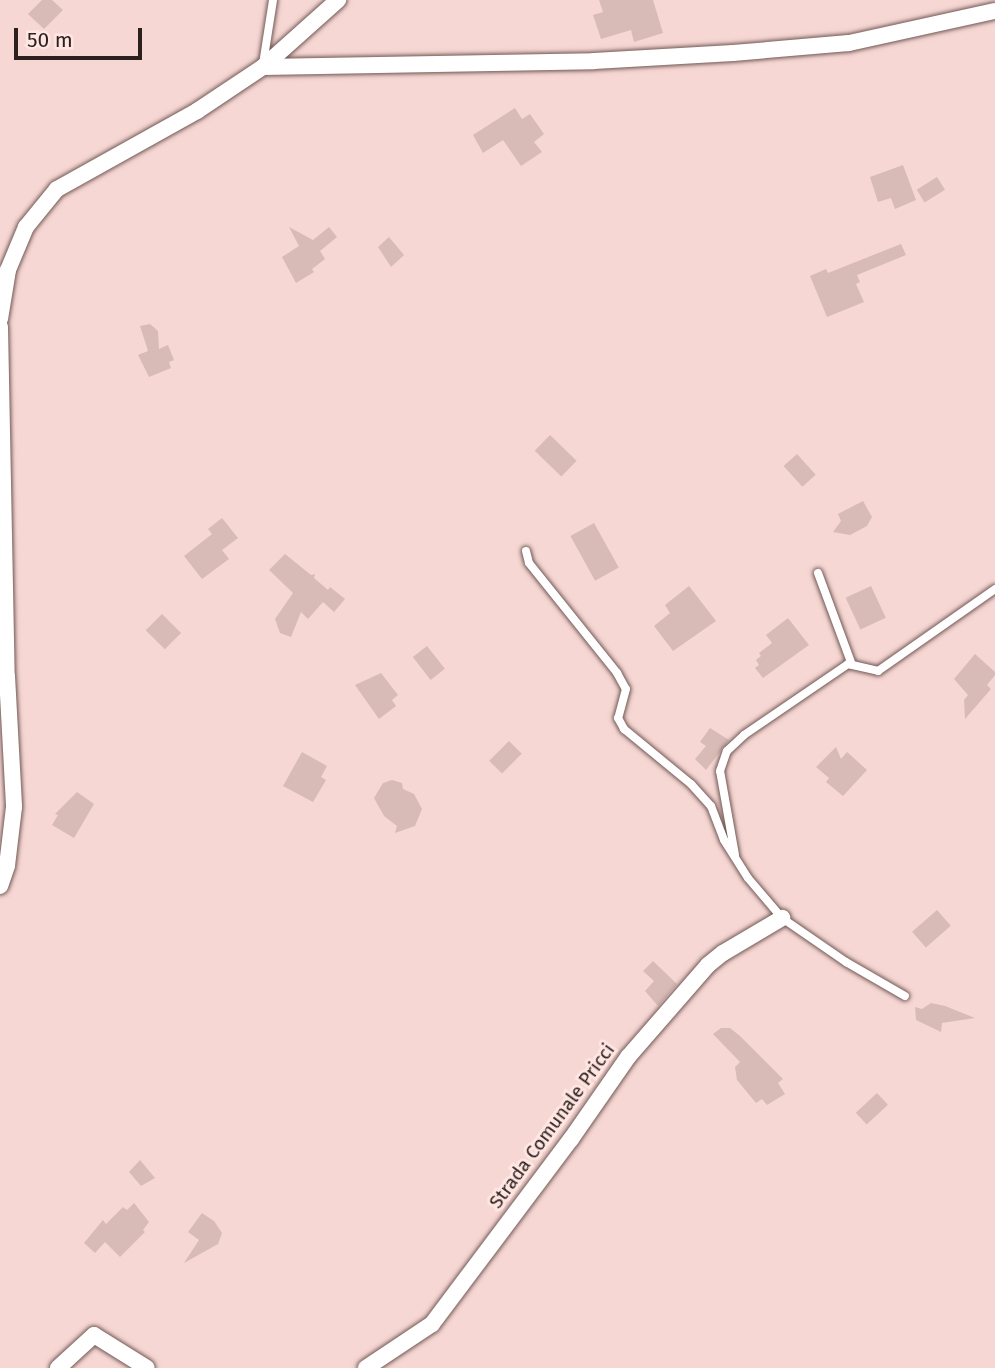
<!DOCTYPE html>
<style>
body{margin:0}
#map{position:relative;width:995px;height:1368px;overflow:hidden;background:#f6d7d3;font-family:"Fira Sans",sans-serif}
div>[style]{position:absolute}
.building>*{inset:0;background:#d8bbb6;transform-origin:0 0}
.roads{filter:drop-shadow(0 0 2px #725855) drop-shadow(0 0 2px #725855)}
.lane>*{height:8px;margin:-4px;padding:0 4px;transform-origin:4px;border-radius:4px;background:#fff}
.street>*{height:16px;margin:-8px;padding:0 8px;transform-origin:8px;border-radius:8px;background:#fff}
span{translate:-50% -50%;white-space:nowrap;text-align:center;line-height:1.15;-webkit-text-stroke:6px #ffe6e2;paint-order:stroke}
.street-label{font-size:19px;color:#2b201e}
.scale{position:absolute;left:14px;top:28px;width:128px;height:32px;box-sizing:border-box;border:4px solid #2b201e;border-top:0;padding-left:9px;font-size:21px;line-height:24px;white-space:nowrap;color:#2b201e;-webkit-text-stroke:5px #ffe6e2;paint-order:stroke}
</style>
<div id="map">
<div class="building">
<i style="clip-path:polygon(42px 0,52px 0,63px 10px,44px 29px,28px 14px)"></i>
<i style="clip-path:polygon(599px 0,653px 0,663px 33px,634px 42px,631px 30px,601px 39px,593px 15px,603px 12px)"></i>
<i style="clip-path:polygon(515px 108px,522px 119px,530px 114px,544px 134px,534px 142px,542px 152px,521px 166px,503px 140px,483px 153px,473px 135px)"></i>
<i style="clip-path:polygon(903px 165px,916px 200px,895px 209px,891px 198px,878px 202px,870px 177px)"></i>
<i style="left:937px;top:177px;width:15px;height:24px;rotate:58deg"></i>
<i style="clip-path:polygon(289px 227px,313px 240px,329px 227px,337px 237px,320px 251px,325px 259px,312px 269px,314px 272px,296px 283px,282px 257px,299px 246px)"></i>
<i style="clip-path:polygon(389px 237px,404px 255px,391px 267px,378px 247px)"></i>
<i style="clip-path:polygon(901px 244px,906px 255px,857px 275px,860px 282px,856px 284px,864px 302px,827px 317px,810px 276px,826px 269px,828px 273px)"></i>
<i style="clip-path:polygon(150px 324px,158px 331px,159px 349px,168px 345px,174px 360px,169px 362px,171px 368px,149px 377px,138px 355px,148px 351px,140px 326px)"></i>
<i style="left:550px;top:435px;width:37px;height:22px;rotate:44deg"></i>
<i style="left:797px;top:454px;width:28px;height:18px;rotate:48deg"></i>
<i style="clip-path:polygon(863px 501px,872px 517px,867px 526px,850px 535px,833px 532px,841px 521px,838px 514px)"></i>
<i style="clip-path:polygon(222px 518px,238px 538px,222px 550px,229px 559px,202px 579px,184px 556px,212px 534px,208px 529px)"></i>
<i style="left:594px;top:523px;width:51px;height:27px;rotate:61deg"></i>
<i style="clip-path:polygon(285px 554px,311px 575px,315px 574px,314px 578px,328px 590px,330px 587px,345px 599px,334px 612px,323px 602px,308px 619px,301px 612px,291px 637px,280px 633px,275px 619px,293px 593px,269px 570px)"></i>
<i style="clip-path:polygon(689px 586px,716px 621px,673px 651px,654px 626px,670px 613px,665px 605px)"></i>
<i style="left:871px;top:586px;width:35px;height:28px;rotate:65deg"></i>
<i style="left:162px;top:614px;width:27px;height:23px;rotate:45deg"></i>
<i style="clip-path:polygon(788px 618px,809px 645px,763px 678px,755px 668px,759px 665px,756px 660px,761px 656px,759px 653px,772px 643px,766px 635px)"></i>
<i style="left:427px;top:646px;width:29px;height:18px;rotate:52deg"></i>
<i style="clip-path:polygon(975px 654px,995px 672px,995px 675px,987px 685px,991px 689px,965px 719px,964px 700px,968px 695px,954px 679px)"></i>
<i style="clip-path:polygon(381px 673px,398px 695px,392px 700px,396px 706px,379px 719px,355px 685px)"></i>
<i style="clip-path:polygon(710px 728px,729px 740px,706px 770px,695px 759px,706px 746px,700px 742px)"></i>
<i style="left:509px;top:741px;width:18px;height:28px;rotate:45deg"></i>
<i style="clip-path:polygon(836px 747px,841px 759px,847px 752px,867px 770px,843px 796px,826px 782px,829px 778px,816px 767px)"></i>
<i style="clip-path:polygon(302px 752px,327px 766px,321px 777px,326px 780px,313px 802px,283px 786px)"></i>
<i style="clip-path:polygon(392px 780px,402px 783px,403px 789px,414px 794px,422px 809px,415px 826px,395px 833px,397px 826px,384px 816px,374px 798px,383px 783px)"></i>
<i style="clip-path:polygon(77px 792px,94px 804px,74px 838px,52px 825px,58px 815px,55px 814px)"></i>
<i style="left:937px;top:910px;width:21px;height:33px;rotate:49deg"></i>
<i style="clip-path:polygon(653px 961px,677px 984px,658px 1006px,645px 991px,654px 981px,643px 971px)"></i>
<i style="clip-path:polygon(931px 1003px,945px 1006px,975px 1018px,942px 1023px,941px 1032px,916px 1020px,915px 1007px,922px 1009px)"></i>
<i style="clip-path:polygon(721px 1028px,730px 1028px,740px 1036px,783px 1079px,778px 1083px,785px 1094px,767px 1105px,762px 1099px,756px 1103px,737px 1080px,735px 1067px,740px 1062px,713px 1034px)"></i>
<i style="left:877px;top:1093px;width:16px;height:29px;rotate:47deg"></i>
<i style="clip-path:polygon(140px 1160px,155px 1178px,141px 1186px,129px 1172px)"></i>
<i style="clip-path:polygon(134px 1203px,149px 1222px,143px 1230px,145px 1232px,120px 1257px,105px 1242px,95px 1253px,84px 1243px,103px 1220px,106px 1224px,123px 1207px,127px 1210px)"></i>
<i style="clip-path:polygon(202px 1213px,214px 1221px,222px 1233px,218px 1244px,184px 1263px,199px 1240px,188px 1232px)"></i>
</div>
<div class="roads">
<div class="lane">
<i style="left:263px;top:64px;width:65px;rotate:-81.1deg"></i>
<i style="left:526px;top:551px;width:12px;rotate:76deg"></i>
<i style="left:529px;top:563px;width:141px;rotate:51.3deg"></i>
<i style="left:617px;top:673px;width:18px;rotate:61deg"></i>
<i style="left:626px;top:689px;width:30px;rotate:105deg"></i>
<i style="left:618px;top:718px;width:13px;rotate:61deg"></i>
<i style="left:624px;top:729px;width:87px;rotate:39.4deg"></i>
<i style="left:691px;top:784px;width:30px;rotate:48deg"></i>
<i style="left:711px;top:806px;width:36px;rotate:69deg"></i>
<i style="left:724px;top:840px;width:45px;rotate:57.7deg"></i>
<i style="left:748px;top:878px;width:52px;rotate:49.6deg"></i>
<i style="left:782px;top:918px;width:78px;rotate:34.5deg"></i>
<i style="left:846px;top:962px;width:68px;rotate:30deg"></i>
<i style="left:818px;top:573px;width:98px;rotate:69.7deg"></i>
<i style="left:735px;top:855px;width:85px;rotate:-100.1deg"></i>
<i style="left:720px;top:771px;width:21px;rotate:-71deg"></i>
<i style="left:727px;top:751px;width:23px;rotate:-43deg"></i>
<i style="left:744px;top:735px;width:126px;rotate:-34.3deg"></i>
<i style="left:848px;top:664px;width:31px;rotate:13deg"></i>
<i style="left:878px;top:671px;width:143px;rotate:-35deg"></i>
</div>
<div class="street">
<i style="left:263px;top:67px;width:331px;rotate:-1deg"></i>
<i style="left:594px;top:61px;width:139px;rotate:-3.3deg"></i>
<i style="left:733px;top:53px;width:116px;rotate:-4.9deg"></i>
<i style="left:849px;top:43px;width:149px;rotate:-12.4deg"></i>
<i style="left:0;top:319px;width:50px;rotate:-80.7deg"></i>
<i style="left:8px;top:270px;width:47px;rotate:-67.3deg"></i>
<i style="left:26px;top:227px;width:49px;rotate:-50.8deg"></i>
<i style="left:57px;top:189px;width:160px;rotate:-29.1deg"></i>
<i style="left:197px;top:111px;width:79px;rotate:-33.7deg"></i>
<i style="left:263px;top:67px;width:101px;rotate:-41.8deg"></i>
<i style="left:0;top:327px;width:349px;rotate:88.9deg"></i>
<i style="left:7px;top:676px;width:131px;rotate:86.9deg"></i>
<i style="left:14px;top:807px;width:59px;rotate:96.8deg"></i>
<i style="left:7px;top:866px;width:21px;rotate:109deg"></i>
<i style="left:58px;top:1368px;width:49px;rotate:-42.5deg"></i>
<i style="left:94px;top:1335px;width:62px;rotate:31.9deg"></i>
<i style="left:366px;top:1368px;width:79px;rotate:-33.7deg"></i>
<i style="left:432px;top:1324px;width:231px;rotate:-53.1deg"></i>
<i style="left:571px;top:1139px;width:100px;rotate:-55.2deg"></i>
<i style="left:628px;top:1057px;width:122px;rotate:-49deg"></i>
<i style="left:708px;top:965px;width:19px;rotate:-39deg"></i>
<i style="left:723px;top:953px;width:69px;rotate:-30.7deg"></i>
</div>
</div>
<div class="street-label">
<span style="left:552px;top:1126px;rotate:-54deg">Strada Comunale Pricci</span>
</div>
<div class="scale">50 m</div>
</div>
